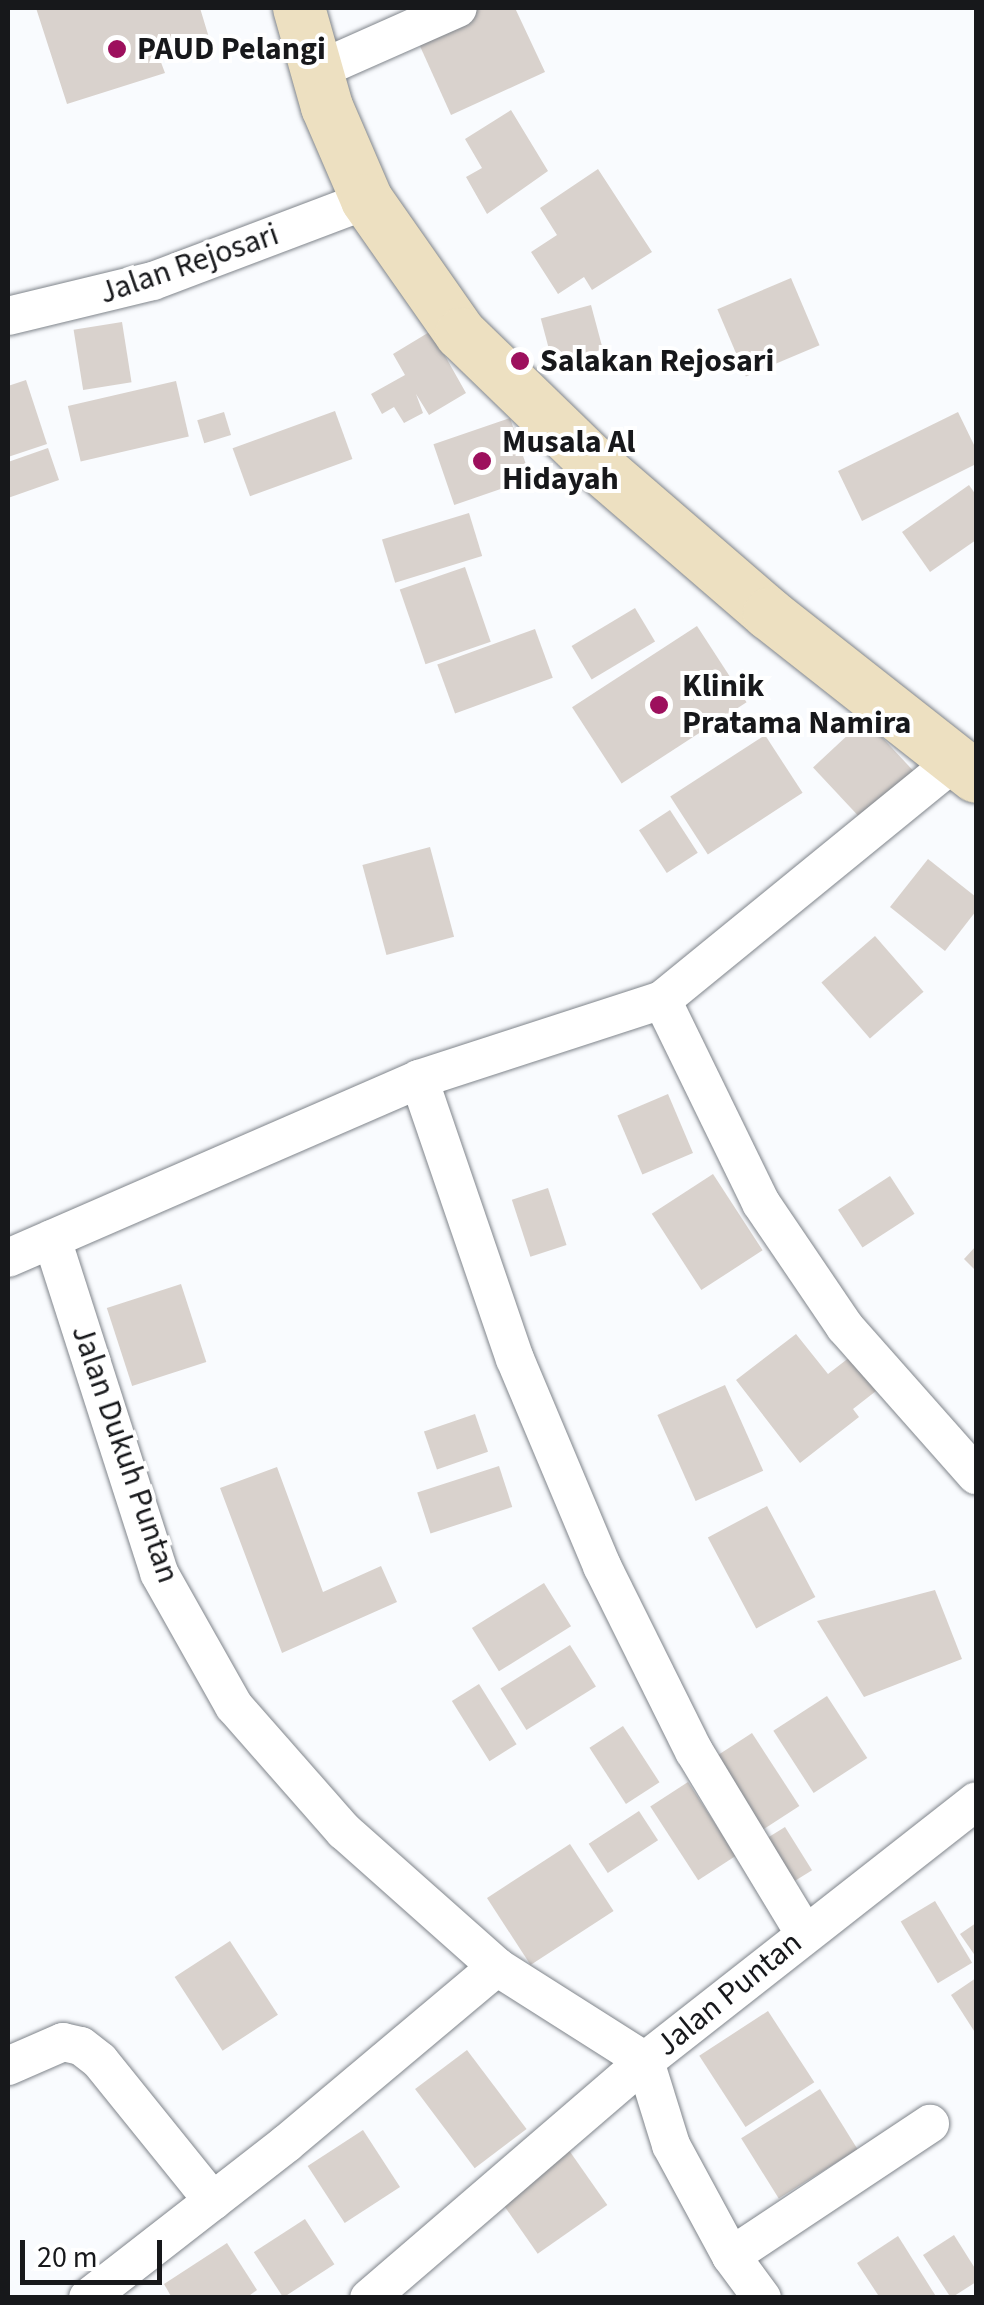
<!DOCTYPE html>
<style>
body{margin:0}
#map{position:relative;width:984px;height:2305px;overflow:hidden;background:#f9fbfe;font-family:"Source Sans 3",sans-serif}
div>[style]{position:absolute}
.building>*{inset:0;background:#d9d2cd;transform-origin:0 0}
.roads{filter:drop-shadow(0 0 2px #80858b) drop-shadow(0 0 2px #80858b)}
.minor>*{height:38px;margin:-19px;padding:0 19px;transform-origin:19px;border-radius:19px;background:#fff}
.secondary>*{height:52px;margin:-26px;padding:0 26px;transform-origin:26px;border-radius:26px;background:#ede0c1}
.dots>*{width:28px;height:28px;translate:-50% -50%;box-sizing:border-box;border:5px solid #fff;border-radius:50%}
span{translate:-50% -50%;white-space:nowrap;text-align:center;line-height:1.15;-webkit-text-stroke:8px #fff;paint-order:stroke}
.poi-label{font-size:32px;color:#17181b;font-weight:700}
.left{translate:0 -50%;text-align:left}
.street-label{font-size:32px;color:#17181b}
.frame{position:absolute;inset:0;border:10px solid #17181b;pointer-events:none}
.scale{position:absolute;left:20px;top:2240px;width:142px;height:45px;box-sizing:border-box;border:5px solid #17181b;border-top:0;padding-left:12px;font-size:30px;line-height:35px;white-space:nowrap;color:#17181b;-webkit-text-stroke:8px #fff;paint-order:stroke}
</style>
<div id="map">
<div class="building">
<i style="clip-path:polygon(36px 8px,200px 8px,210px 41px,159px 57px,165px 73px,67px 104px)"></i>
<i style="clip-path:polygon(475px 8px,515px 8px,545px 72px,451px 115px,415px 35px)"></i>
<i style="clip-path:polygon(511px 110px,548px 171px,487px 214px,466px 177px,482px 168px,465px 139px)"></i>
<i style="clip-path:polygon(598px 169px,652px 252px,592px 290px,584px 277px,558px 294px,531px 252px,557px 235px,540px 208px)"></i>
<i style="left:791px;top:278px;width:73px;height:80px;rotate:67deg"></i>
<i style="left:591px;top:305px;width:46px;height:52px;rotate:75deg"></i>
<i style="left:122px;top:322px;width:61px;height:49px;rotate:81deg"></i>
<i style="clip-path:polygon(431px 331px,466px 393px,429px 415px,416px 394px,423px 413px,404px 423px,394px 407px,382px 414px,371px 394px,405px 375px,393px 354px)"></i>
<i style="clip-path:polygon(26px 380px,47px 444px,8px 457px,8px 386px)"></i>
<i style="left:176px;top:381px;width:57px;height:111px;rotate:77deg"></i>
<i style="left:335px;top:411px;width:51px;height:109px;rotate:70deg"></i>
<i style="left:224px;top:412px;width:24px;height:28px;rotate:73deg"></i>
<i style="clip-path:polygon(958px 412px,976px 449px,976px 464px,862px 521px,838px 471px)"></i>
<i style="left:510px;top:418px;width:64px;height:81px;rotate:71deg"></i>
<i style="clip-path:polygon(48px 448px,59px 480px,8px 498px,8px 462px)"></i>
<i style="clip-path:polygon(969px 485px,976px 495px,976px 540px,930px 572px,902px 532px)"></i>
<i style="left:469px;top:513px;width:45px;height:91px;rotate:73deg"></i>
<i style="left:465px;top:567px;width:79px;height:69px;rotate:71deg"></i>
<i style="left:635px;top:608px;width:39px;height:74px;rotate:59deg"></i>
<i style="left:697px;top:626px;width:91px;height:149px;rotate:57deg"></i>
<i style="left:535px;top:629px;width:52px;height:104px;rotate:70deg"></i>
<i style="left:865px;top:719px;width:72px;height:71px;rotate:47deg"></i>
<i style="left:765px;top:735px;width:69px;height:113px;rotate:57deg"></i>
<i style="left:670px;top:810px;width:51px;height:37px;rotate:57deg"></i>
<i style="left:430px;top:847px;width:93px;height:70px;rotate:75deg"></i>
<i style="clip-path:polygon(928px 859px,976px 897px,976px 911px,945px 951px,890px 907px)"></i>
<i style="left:875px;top:936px;width:74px;height:71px;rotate:49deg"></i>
<i style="left:668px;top:1094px;width:64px;height:55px;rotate:67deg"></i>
<i style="left:713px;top:1174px;width:91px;height:73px;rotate:57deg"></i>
<i style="left:890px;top:1176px;width:45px;height:62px;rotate:57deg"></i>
<i style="left:548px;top:1188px;width:60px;height:38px;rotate:72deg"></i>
<i style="clip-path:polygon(976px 1246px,976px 1271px,964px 1259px)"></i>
<i style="left:181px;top:1284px;width:82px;height:78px;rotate:72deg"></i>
<i style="clip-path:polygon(796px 1334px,828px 1374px,850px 1357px,876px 1391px,853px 1409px,859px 1417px,800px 1463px,736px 1380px)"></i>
<i style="left:725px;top:1385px;width:94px;height:74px;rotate:66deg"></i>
<i style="left:475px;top:1414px;width:40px;height:54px;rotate:71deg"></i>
<i style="left:499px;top:1466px;width:43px;height:86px;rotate:72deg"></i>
<i style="clip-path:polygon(277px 1467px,323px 1592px,381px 1566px,397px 1602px,282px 1653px,220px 1488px)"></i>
<i style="left:767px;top:1506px;width:103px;height:67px;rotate:62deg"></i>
<i style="left:544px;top:1583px;width:51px;height:85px;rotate:58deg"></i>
<i style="clip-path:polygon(935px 1590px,962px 1659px,864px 1697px,817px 1621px)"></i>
<i style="left:570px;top:1645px;width:49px;height:82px;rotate:58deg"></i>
<i style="left:479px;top:1684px;width:71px;height:32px;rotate:58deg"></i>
<i style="left:827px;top:1696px;width:74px;height:64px;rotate:57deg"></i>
<i style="left:623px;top:1726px;width:67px;height:40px;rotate:57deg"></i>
<i style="left:752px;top:1733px;width:87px;height:46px;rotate:57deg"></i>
<i style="left:688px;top:1782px;width:88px;height:45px;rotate:57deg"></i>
<i style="left:639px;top:1811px;width:35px;height:60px;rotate:57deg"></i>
<i style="left:785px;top:1827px;width:51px;height:37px;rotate:58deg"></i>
<i style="left:570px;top:1844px;width:80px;height:99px;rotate:57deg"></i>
<i style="left:935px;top:1901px;width:72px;height:40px;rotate:59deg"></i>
<i style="clip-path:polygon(976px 1923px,976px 1957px,960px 1934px)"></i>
<i style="left:230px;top:1941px;width:88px;height:66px;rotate:57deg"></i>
<i style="clip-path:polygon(976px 1978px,976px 2034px,951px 1995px)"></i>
<i style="left:768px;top:2011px;width:85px;height:82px;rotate:57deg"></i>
<i style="left:467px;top:2050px;width:99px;height:65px;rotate:53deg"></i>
<i style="left:820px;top:2089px;width:71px;height:93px;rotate:58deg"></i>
<i style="left:363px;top:2130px;width:68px;height:66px;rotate:57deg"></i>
<i style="left:566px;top:2146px;width:72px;height:85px;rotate:55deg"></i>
<i style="left:305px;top:2219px;width:54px;height:61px;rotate:57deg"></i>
<i style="clip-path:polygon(954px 2235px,976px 2270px,976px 2282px,951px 2298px,923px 2255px)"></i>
<i style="clip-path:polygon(898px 2236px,937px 2298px,880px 2298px,857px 2263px)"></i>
<i style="clip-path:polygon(227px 2243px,257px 2290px,246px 2298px,172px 2298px,164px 2284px)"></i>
</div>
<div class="roads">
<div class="minor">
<i style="left:316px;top:71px;width:155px;rotate:-23.9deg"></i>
<i style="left:8px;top:316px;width:149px;rotate:-13.6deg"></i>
<i style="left:153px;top:281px;width:229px;rotate:-20.7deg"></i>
<i style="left:662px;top:1000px;width:226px;rotate:64deg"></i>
<i style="left:761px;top:1203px;width:150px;rotate:55.9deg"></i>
<i style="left:845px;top:1327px;width:198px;rotate:48.5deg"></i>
<i style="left:419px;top:1079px;width:296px;rotate:71.1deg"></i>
<i style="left:515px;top:1359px;width:225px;rotate:67.2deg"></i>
<i style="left:602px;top:1566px;width:207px;rotate:63.6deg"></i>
<i style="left:694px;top:1751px;width:214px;rotate:58.8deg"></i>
<i style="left:52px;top:1239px;width:351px;rotate:72.2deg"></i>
<i style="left:159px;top:1573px;width:153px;rotate:60.6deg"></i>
<i style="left:234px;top:1706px;width:167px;rotate:48.7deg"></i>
<i style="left:344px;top:1831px;width:205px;rotate:41.6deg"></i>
<i style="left:497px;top:1967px;width:175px;rotate:32.4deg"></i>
<i style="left:645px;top:2061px;width:364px;rotate:139.3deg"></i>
<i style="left:8px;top:1258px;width:448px;rotate:-23.5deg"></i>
<i style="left:419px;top:1079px;width:256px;rotate:-18deg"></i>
<i style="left:662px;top:1000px;width:377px;rotate:-39.2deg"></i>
<i style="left:8px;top:2066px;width:60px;rotate:-23.6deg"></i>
<i style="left:63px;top:2042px;width:18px;rotate:13deg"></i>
<i style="left:81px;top:2046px;width:24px;rotate:38deg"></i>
<i style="left:100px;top:2061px;width:180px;rotate:51.1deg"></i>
<i style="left:731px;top:2256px;width:239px;rotate:-33.6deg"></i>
<i style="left:88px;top:2298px;width:252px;rotate:-37.9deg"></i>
<i style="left:287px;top:2143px;width:274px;rotate:-40deg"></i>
<i style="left:762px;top:2298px;width:52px;rotate:-126.4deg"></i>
<i style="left:731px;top:2256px;width:126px;rotate:-118.4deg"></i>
<i style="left:671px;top:2145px;width:88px;rotate:-107.2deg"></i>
<i style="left:645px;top:2061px;width:421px;rotate:-38.1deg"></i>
</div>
<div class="secondary">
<i style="left:299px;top:8px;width:103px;rotate:74.2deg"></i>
<i style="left:327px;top:107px;width:101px;rotate:66.7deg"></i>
<i style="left:367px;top:200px;width:164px;rotate:55deg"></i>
<i style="left:461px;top:334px;width:184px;rotate:44.1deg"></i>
<i style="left:593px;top:462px;width:233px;rotate:40.8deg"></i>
<i style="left:769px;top:614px;width:263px;rotate:38.2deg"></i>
</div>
</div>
<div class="dots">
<i style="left:117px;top:49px;background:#9d105d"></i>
<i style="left:520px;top:361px;background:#9d105d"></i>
<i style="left:482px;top:461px;background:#9d105d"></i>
<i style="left:659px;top:705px;background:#9d105d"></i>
</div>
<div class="poi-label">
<span class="left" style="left:137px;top:49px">PAUD Pelangi</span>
<span class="left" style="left:540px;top:361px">Salakan Rejosari</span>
<span class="left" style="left:502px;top:461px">Musala Al<br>Hidayah</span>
<span class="left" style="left:682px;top:705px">Klinik<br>Pratama Namira</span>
</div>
<div class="street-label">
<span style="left:189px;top:264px;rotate:-19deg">Jalan Rejosari</span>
<span style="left:125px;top:1454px;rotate:71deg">Jalan Dukuh Puntan</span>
<span style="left:729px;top:1994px;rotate:-39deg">Jalan Puntan</span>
</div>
<div class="frame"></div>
<div class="scale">20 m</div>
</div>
